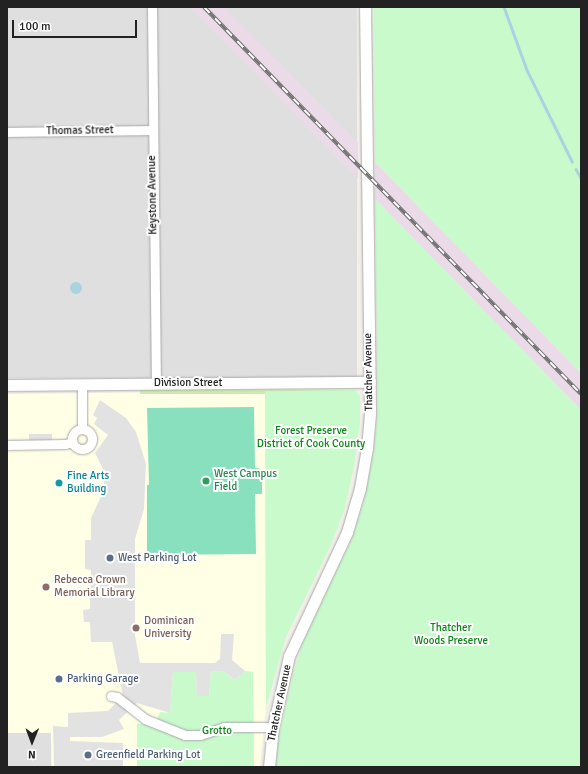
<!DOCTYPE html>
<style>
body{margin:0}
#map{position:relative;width:588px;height:774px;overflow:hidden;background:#f2efe9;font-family:Signika,sans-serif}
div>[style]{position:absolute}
.residential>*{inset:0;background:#e0dfdf;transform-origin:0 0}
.industrial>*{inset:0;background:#ebdbe8}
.education>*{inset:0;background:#ffffe5}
.grass>*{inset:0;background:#cdebb0;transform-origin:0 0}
.park>*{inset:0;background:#c8facc}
.pitch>*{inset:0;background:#88e0be}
.parking>*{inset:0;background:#e2e2e2;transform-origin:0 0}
.water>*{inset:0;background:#aad3df}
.round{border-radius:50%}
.stream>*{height:2.5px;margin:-1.25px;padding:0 1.25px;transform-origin:1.25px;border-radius:1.25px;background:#aad3df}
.roads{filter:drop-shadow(0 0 1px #a9a9a9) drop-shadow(0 0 1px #a9a9a9)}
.minor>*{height:9px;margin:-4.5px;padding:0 4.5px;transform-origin:4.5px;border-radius:4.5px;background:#fff}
.minor>.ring{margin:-4.5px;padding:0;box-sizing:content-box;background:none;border:9px solid #fff;border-radius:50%}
.tertiary>*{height:11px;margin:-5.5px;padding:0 5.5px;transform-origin:5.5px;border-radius:5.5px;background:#fff}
.rail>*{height:4px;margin-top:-2px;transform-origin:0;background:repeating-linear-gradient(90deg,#fff 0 8px,#707070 0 16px);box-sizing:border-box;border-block:1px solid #707070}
.dots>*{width:11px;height:11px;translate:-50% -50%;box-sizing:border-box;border:2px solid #fff;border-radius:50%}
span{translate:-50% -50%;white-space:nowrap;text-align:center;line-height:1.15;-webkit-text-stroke:4px #fff;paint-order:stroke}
.street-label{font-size:11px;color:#222}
.park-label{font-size:11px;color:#0c8416}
.leisure-label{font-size:11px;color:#27864d}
.left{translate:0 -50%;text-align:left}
.culture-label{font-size:11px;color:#0d838f}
.service-label{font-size:11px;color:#4e5e75}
.education-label{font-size:11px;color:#785e54}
.frame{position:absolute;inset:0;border:8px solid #222;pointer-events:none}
.north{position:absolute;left:12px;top:722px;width:40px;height:40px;-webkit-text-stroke:3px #fff;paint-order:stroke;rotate:181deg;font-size:11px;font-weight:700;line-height:16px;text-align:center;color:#222}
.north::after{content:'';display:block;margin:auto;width:14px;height:18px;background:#222;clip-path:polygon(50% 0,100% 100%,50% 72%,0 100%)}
.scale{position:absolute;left:12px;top:20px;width:125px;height:18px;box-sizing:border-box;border:2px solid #222;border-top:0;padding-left:5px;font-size:12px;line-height:14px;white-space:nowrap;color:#222;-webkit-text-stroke:3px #fff;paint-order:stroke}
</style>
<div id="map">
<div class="residential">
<i style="left:7px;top:7px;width:350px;height:371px"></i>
<i style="left:7px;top:733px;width:44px;height:34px"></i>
</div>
<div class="industrial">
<i style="clip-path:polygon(190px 7px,224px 7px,358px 143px,358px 178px)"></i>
<i style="clip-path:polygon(375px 162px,581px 373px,581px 410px,375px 199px)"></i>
</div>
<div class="education">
<i style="clip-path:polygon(265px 391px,266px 707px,260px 767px,52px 767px,51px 733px,7px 733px,7px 394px)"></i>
</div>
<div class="grass">
<i style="left:350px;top:390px;width:4px;height:210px;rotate:90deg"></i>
</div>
<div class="park">
<i style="clip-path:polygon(374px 7px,581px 7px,581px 373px,375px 162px)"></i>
<i style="clip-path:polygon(375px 199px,581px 410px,581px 767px,276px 767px,279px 734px,294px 670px,304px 640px,352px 539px,363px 505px,374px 451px,378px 411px)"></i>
<i style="clip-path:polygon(355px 390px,360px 396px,360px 421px,354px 467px,344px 511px,331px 545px,286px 637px,266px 707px,265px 391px)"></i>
<i style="clip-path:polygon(211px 671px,223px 671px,235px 680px,245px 671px,253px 672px,254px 767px,137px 767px,137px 724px,155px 724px,160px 712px,170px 713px,173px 672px,196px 672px,197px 696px,209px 696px)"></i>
</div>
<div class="pitch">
<i style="clip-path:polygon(254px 407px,255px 468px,262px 469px,262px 494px,255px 494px,256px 554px,147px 555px,147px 485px,149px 485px,147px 408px)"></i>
</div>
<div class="parking">
<i style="clip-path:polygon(100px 400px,126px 418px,136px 432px,146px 464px,144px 509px,135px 539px,135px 635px,140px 663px,215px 663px,220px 659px,221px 634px,234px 634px,232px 660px,245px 671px,235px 680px,223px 671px,211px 671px,209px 696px,197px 696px,196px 672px,173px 672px,170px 713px,137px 703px,119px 720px,124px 729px,102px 737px,70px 737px,70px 741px,123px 743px,123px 767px,54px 767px,53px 726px,68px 727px,68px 713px,108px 711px,123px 696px,112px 642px,91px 642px,90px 622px,84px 622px,83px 610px,90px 609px,91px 570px,85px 569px,85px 540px,91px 540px,91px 518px,104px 490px,104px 471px,95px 453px,108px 435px,94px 424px,97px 418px,93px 415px)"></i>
<i style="left:29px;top:434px;width:23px;height:8px"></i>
</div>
<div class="water">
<i class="round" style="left:70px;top:282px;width:12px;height:12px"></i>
</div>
<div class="stream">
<i style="left:504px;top:7px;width:67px;rotate:69.9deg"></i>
<i style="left:527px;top:70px;width:102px;rotate:63.7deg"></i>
<i style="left:576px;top:169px;width:10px;rotate:61deg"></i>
</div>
<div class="roads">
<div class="minor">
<i style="left:152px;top:7px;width:376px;rotate:89.4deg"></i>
<i style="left:7px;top:132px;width:145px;rotate:-0.8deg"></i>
<i style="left:82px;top:384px;width:45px;rotate:90deg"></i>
<i class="ring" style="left:72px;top:429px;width:11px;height:11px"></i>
<i style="left:7px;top:445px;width:58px;rotate:-1deg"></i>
<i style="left:65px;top:444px;width:7px;rotate:-16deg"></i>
<i style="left:111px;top:696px;width:6px;rotate:9deg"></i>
<i style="left:117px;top:697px;width:36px;rotate:38deg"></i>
<i style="left:145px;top:719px;width:43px;rotate:21.8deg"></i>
<i style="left:185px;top:735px;width:15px"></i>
<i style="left:200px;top:735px;width:25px;rotate:-18deg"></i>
<i style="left:224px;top:727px;width:49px"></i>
</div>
<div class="tertiary">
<i style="left:7px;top:385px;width:363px;rotate:-0.5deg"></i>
<i style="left:269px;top:767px;width:40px;rotate:-84.3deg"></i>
<i style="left:273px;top:727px;width:73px;rotate:-77.3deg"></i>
<i style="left:289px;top:656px;width:137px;rotate:-64.9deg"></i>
<i style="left:347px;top:532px;width:46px;rotate:-73.5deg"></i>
<i style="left:360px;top:488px;width:41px;rotate:-80.1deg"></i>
<i style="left:367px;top:448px;width:37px;rotate:-85deg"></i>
<i style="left:370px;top:411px;width:404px;rotate:-90.7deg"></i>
</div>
</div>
<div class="rail">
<i style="left:204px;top:7px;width:540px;rotate:45.75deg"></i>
</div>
<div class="dots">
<i style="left:206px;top:481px;background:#2e9e5b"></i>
<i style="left:59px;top:483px;background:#0f9aa8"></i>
<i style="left:110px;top:558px;background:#5c6f8a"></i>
<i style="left:46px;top:587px;background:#8d6e63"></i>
<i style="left:136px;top:628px;background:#8d6e63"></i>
<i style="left:59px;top:679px;background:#5c6f8a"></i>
<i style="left:88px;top:755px;background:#5c6f8a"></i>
</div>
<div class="street-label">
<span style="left:80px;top:131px;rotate:-1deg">Thomas Street</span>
<span style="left:153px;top:195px;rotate:-91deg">Keystone Avenue</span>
<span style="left:369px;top:372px;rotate:-91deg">Thatcher Avenue</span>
<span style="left:188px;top:383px">Division Street</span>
<span style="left:280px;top:703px;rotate:-78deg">Thatcher Avenue</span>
</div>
<div class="park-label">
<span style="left:311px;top:438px">Forest Preserve<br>District of Cook County</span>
<span style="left:451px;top:635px">Thatcher<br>Woods Preserve</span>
<span style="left:217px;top:731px">Grotto</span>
</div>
<div class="leisure-label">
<span class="left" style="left:214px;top:481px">West Campus<br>Field</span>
</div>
<div class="culture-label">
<span class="left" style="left:67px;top:483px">Fine Arts<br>Building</span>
</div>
<div class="service-label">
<span class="left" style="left:118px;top:558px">West Parking Lot</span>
<span class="left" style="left:67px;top:679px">Parking Garage</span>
<span class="left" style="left:96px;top:755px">Greenfield Parking Lot</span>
</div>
<div class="education-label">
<span class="left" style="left:54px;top:587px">Rebecca Crown<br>Memorial Library</span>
<span class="left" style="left:144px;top:628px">Dominican<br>University</span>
</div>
<div class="frame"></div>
<div class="north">N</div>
<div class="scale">100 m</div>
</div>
